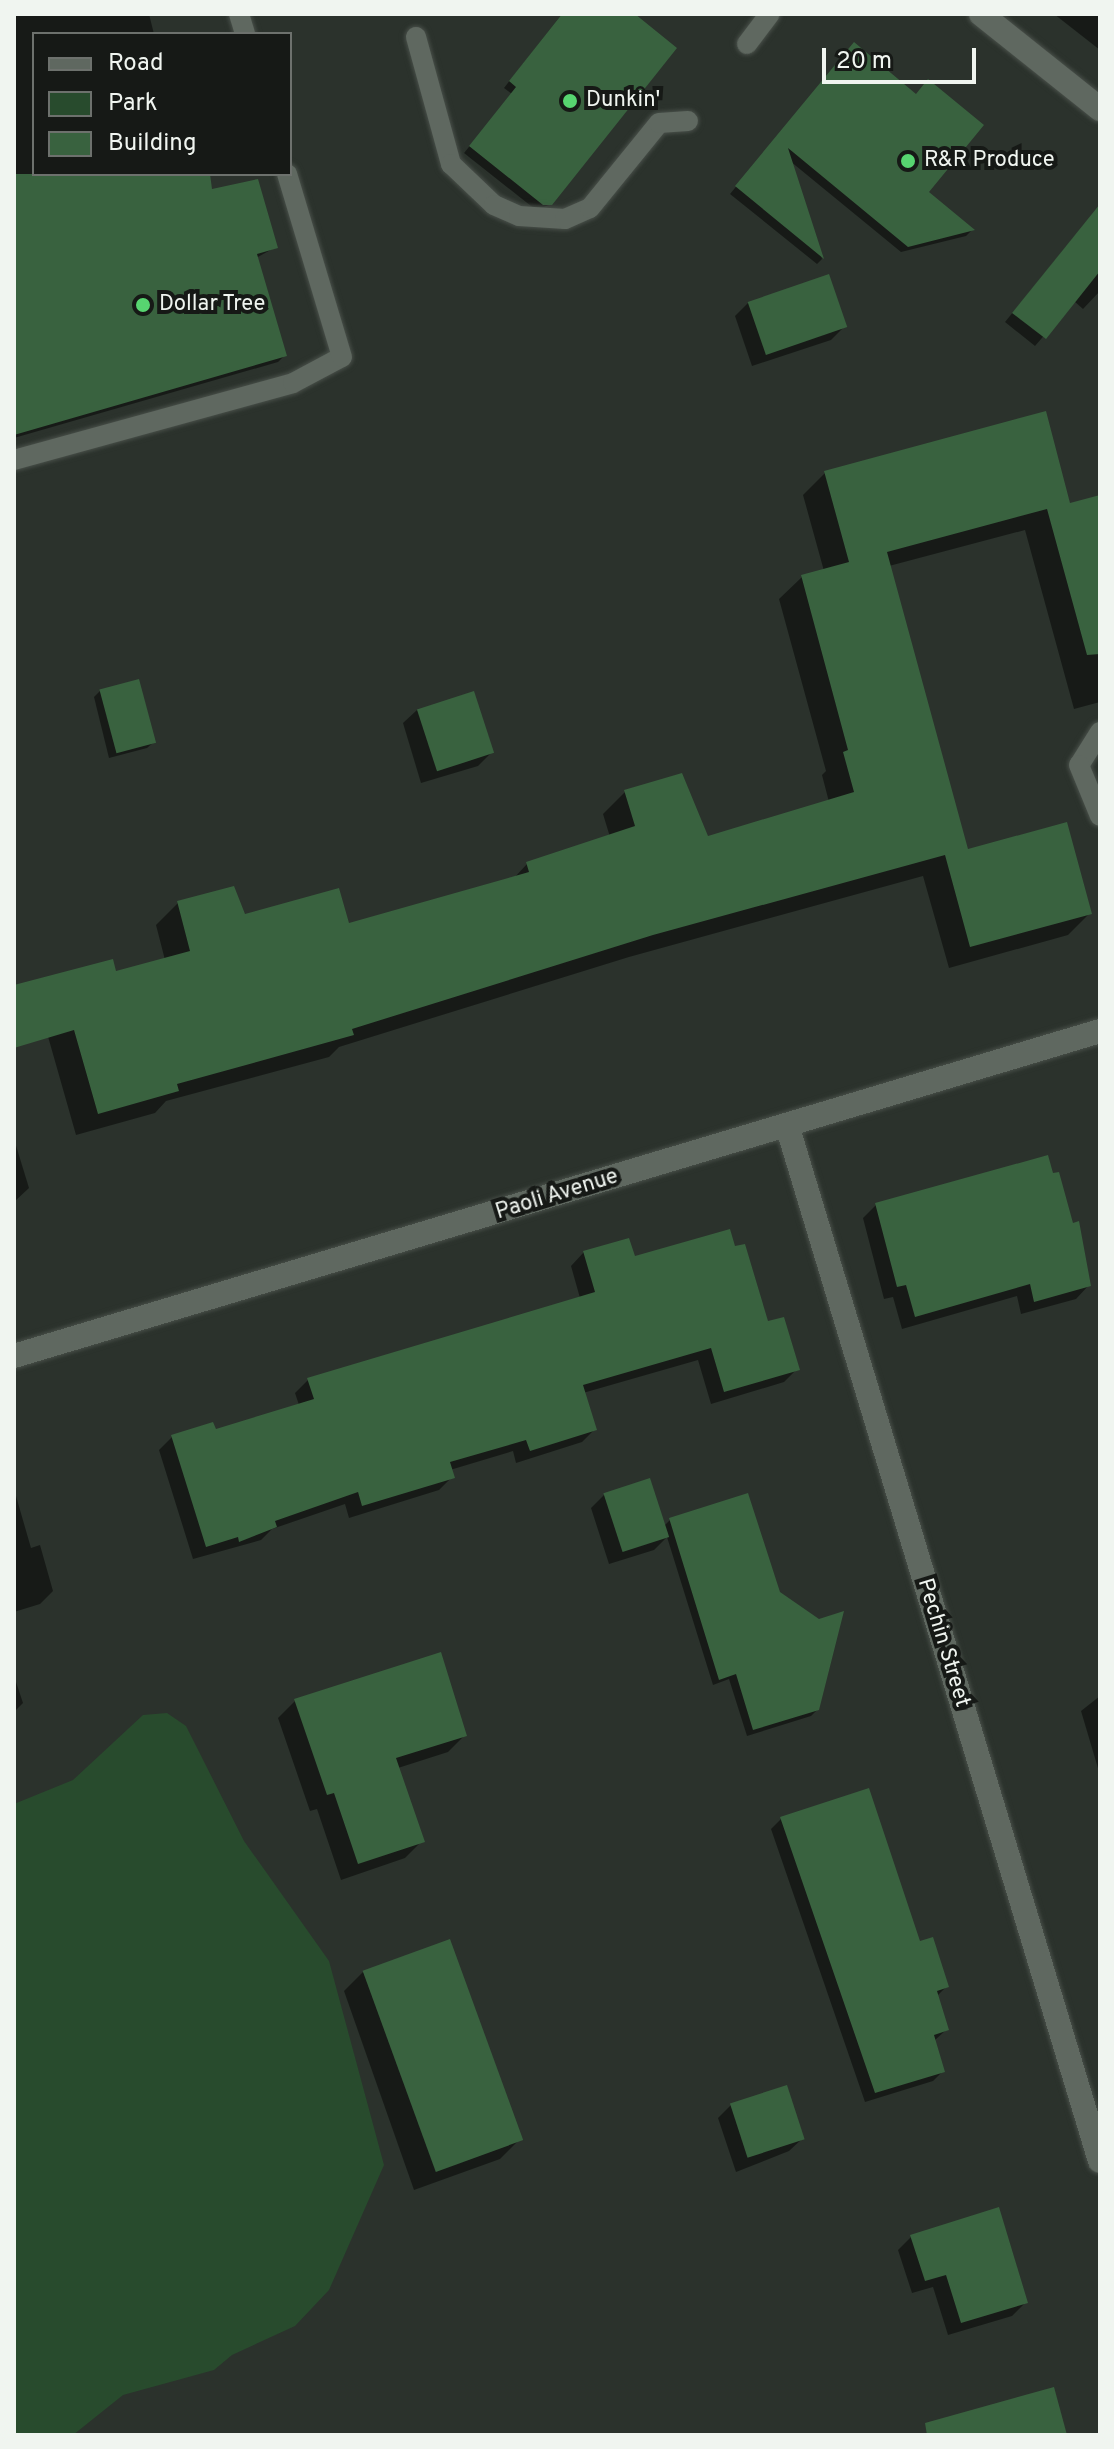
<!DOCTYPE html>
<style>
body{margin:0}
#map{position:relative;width:1114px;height:2449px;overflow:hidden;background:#2b322c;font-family:Overpass,sans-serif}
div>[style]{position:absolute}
.green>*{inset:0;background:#284b2d}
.shadow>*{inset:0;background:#0007}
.building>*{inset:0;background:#39623f;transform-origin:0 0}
.roads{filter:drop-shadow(0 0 2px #484f49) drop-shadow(0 0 2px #484f49)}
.lane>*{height:20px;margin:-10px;padding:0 10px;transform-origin:10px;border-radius:10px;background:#5f6860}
.street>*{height:24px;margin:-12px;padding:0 12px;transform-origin:12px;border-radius:12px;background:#5f6860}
.secondary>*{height:24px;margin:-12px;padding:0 12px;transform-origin:12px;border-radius:12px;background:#5f6860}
.dots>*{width:22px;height:22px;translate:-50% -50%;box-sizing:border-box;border:4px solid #161916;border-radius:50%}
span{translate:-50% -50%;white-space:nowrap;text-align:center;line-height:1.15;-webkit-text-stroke:8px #161916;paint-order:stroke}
.poi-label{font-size:22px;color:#f0f5f0}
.left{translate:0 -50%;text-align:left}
.street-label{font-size:22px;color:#f0f5f0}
.frame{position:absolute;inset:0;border:16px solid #f0f5f0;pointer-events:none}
.legend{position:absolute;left:32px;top:32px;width:260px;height:144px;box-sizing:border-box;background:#161916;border:2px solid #6d716d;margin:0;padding:10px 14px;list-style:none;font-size:24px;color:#f0f5f0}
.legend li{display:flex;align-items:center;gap:16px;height:40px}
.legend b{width:40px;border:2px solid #6d716d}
.scale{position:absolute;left:822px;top:48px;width:154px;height:36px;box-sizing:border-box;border:4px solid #f0f5f0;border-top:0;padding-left:10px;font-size:24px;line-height:28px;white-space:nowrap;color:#f0f5f0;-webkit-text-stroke:6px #161916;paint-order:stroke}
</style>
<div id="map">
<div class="green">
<i style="clip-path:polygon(167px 1713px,186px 1726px,244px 1841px,329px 1961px,384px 2165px,329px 2290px,295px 2326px,232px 2355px,214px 2370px,123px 2395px,73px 2435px,14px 2435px,14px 1804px,73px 1780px,143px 1715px)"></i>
</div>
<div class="shadow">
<i style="clip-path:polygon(14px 14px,149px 14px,154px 34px,34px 34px,34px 174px,195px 174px,276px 247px,256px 258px,284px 356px,278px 362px,14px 438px)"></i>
<i style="clip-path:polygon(562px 14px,632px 14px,551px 204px,536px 210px,464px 153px,512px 94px,504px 88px)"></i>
<i style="clip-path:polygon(1054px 14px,1100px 14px,1100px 50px)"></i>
<i style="clip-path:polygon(848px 51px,926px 192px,972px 230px,966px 236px,901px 252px,790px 161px,822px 259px,817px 264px,730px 194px)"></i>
<i style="clip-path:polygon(1100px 215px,1100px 291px,1083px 309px,1074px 301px,1035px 346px,1005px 322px,1073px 238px)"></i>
<i style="clip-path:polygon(748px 303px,844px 327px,831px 340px,752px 366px,735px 316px)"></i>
<i style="clip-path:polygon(825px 473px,1069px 505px,1100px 497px,1100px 702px,1074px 709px,1025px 530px,889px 566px,966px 851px,1090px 913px,1068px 935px,949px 968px,923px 876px,629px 957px,339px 1047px,329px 1057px,166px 1101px,155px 1113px,76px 1135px,45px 1026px,115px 973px,165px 960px,156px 925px,178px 903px,244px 917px,348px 926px,513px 879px,527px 864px,610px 837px,603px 814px,625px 792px,707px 839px,829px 802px,822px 775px,826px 771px,779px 599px,802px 577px,824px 571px,803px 495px)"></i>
<i style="clip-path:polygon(100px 691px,154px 742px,147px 748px,109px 758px,94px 697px)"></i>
<i style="clip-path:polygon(417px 710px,491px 753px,478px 766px,421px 783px,403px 723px)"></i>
<i style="clip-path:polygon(14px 1139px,29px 1188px,14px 1202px)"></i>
<i style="clip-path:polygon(876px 1205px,1089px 1285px,1076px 1299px,1021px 1314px,1017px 1296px,902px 1329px,893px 1297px,884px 1299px,863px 1218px)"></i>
<i style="clip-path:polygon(584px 1252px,633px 1258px,767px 1324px,797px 1369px,784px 1382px,711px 1404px,698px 1360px,583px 1393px,595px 1429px,582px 1442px,516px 1463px,513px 1451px,450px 1470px,452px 1477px,439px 1490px,349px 1518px,345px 1504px,272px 1529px,261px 1540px,193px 1559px,159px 1450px,172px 1437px,214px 1431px,299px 1405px,295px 1393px,308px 1380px,580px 1298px,571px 1266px)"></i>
<i style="clip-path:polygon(14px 1489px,31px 1548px,40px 1545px,53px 1591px,40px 1604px,14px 1612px)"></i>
<i style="clip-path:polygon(604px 1495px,664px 1526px,670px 1520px,818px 1709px,811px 1716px,747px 1736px,729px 1679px,713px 1685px,667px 1537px,654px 1550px,609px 1564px,591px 1508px)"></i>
<i style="clip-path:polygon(14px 1676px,23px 1703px,14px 1712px)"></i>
<i style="clip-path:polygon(1100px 1696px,1100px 1775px,1081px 1711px)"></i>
<i style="clip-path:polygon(295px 1701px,465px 1735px,448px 1752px,398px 1768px,422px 1841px,405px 1858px,341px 1880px,317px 1809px,310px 1811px,278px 1718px)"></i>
<i style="clip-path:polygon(781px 1819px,918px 1943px,946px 1987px,937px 1996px,946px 2030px,934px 2041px,943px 2071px,933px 2081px,865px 2102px,771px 1829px)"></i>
<i style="clip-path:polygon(363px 1972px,519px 2140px,500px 2159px,414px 2190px,344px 1991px)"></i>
<i style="clip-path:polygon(731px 2105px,803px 2138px,789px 2151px,736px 2172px,718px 2118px)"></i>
<i style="clip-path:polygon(911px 2237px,1026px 2302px,1012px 2316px,948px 2335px,933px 2287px,912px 2293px,898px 2250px)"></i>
</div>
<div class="building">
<i style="clip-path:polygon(562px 14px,635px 14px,677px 48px,552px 205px,543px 205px,469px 146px,516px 87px,509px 81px)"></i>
<i style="clip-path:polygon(854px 42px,916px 94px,928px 79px,984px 125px,929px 192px,975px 230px,908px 247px,788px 148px,824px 259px,735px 186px)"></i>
<i style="clip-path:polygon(14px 174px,210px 174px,212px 189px,258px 179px,278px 248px,257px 254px,287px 356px,14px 435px)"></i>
<i style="clip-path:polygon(1100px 204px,1100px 271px,1046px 339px,1012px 313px)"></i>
<i style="left:829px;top:274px;width:56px;height:86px;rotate:71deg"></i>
<i style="clip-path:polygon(1046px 411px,1070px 503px,1100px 495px,1100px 654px,1087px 655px,1047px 509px,887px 552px,968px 849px,1067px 822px,1092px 914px,970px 947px,945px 855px,653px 935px,352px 1029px,354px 1035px,177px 1084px,179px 1091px,98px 1114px,74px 1030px,14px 1048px,14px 985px,113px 959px,116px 971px,190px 951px,177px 901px,234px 886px,245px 914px,339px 888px,349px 923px,529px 872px,526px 862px,635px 826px,624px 790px,682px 773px,708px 836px,854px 792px,843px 752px,848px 750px,801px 575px,849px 562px,824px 471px)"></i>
<i style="left:139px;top:679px;width:66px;height:41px;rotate:75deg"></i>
<i style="left:474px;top:691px;width:65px;height:60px;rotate:72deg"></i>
<i style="clip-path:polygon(1048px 1155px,1053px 1173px,1059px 1172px,1073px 1223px,1079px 1221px,1091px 1286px,1034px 1302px,1030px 1284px,915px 1317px,906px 1285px,897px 1287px,875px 1203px)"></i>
<i style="clip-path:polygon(730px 1229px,735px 1246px,745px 1244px,768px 1321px,784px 1317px,800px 1370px,724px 1392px,711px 1348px,583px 1385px,597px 1430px,530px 1451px,526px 1440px,450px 1462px,455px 1478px,362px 1506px,358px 1492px,275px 1521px,277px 1527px,239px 1542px,238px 1537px,206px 1547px,171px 1435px,213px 1422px,216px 1429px,314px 1399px,307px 1378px,595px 1292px,583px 1251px,629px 1238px,635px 1256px)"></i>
<i style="left:650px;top:1478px;width:62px;height:49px;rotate:72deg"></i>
<i style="clip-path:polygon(748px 1493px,780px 1592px,819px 1619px,844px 1611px,819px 1710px,753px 1730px,736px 1674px,719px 1680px,669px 1518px)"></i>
<i style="clip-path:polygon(441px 1652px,467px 1736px,396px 1758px,425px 1842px,358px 1864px,334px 1793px,327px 1795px,294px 1699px)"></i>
<i style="clip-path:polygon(869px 1788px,920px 1941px,933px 1937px,949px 1987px,937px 1991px,949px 2030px,934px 2035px,945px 2072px,875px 2093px,780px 1817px)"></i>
<i style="left:450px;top:1939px;width:214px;height:93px;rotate:70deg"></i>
<i style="left:787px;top:2085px;width:57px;height:60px;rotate:72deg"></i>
<i style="clip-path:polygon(999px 2207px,1028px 2303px,961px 2323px,946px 2275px,925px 2281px,910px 2235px)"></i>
<i style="clip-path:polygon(1054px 2387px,1067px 2435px,927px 2435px,925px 2423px)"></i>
</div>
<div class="roads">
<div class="lane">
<i style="left:239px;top:14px;width:21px;rotate:73deg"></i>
<i style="left:416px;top:37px;width:132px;rotate:74.6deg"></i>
<i style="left:451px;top:164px;width:59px;rotate:43.6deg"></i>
<i style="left:494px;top:205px;width:27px;rotate:24deg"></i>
<i style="left:519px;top:216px;width:46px;rotate:3.7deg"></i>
<i style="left:565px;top:219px;width:27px;rotate:-24deg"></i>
<i style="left:590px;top:208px;width:109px;rotate:-50.9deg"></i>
<i style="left:659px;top:123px;width:29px;rotate:-4deg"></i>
<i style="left:747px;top:44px;width:38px;rotate:-53deg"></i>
<i style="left:14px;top:460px;width:289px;rotate:-15.4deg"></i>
<i style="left:293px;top:383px;width:55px;rotate:-28deg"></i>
<i style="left:342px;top:357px;width:191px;rotate:-106.7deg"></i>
<i style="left:1100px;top:732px;width:39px;rotate:122deg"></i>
<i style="left:1079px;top:765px;width:55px;rotate:67.6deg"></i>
</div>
<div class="street">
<i style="left:787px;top:1125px;width:1082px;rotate:73.19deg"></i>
<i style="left:14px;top:1356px;width:1134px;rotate:-16.66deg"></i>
</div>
<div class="secondary">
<i style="left:981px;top:14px;width:152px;rotate:38.6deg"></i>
</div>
</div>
<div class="dots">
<i style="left:570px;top:101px;background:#57d570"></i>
<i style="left:908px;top:161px;background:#57d570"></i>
<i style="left:143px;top:305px;background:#57d570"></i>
</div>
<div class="poi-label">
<span class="left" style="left:586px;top:101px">Dunkin'</span>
<span class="left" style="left:924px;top:161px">R&amp;R Produce</span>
<span class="left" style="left:159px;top:305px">Dollar Tree</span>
</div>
<div class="street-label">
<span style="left:557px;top:1195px;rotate:-17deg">Paoli Avenue</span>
<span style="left:943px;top:1643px;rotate:73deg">Pechin Street</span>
</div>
<div class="frame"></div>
<ul class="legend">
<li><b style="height:10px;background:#5f6860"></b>Road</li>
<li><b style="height:22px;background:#284b2d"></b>Park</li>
<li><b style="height:22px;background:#39623f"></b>Building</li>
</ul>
<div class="scale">20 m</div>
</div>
